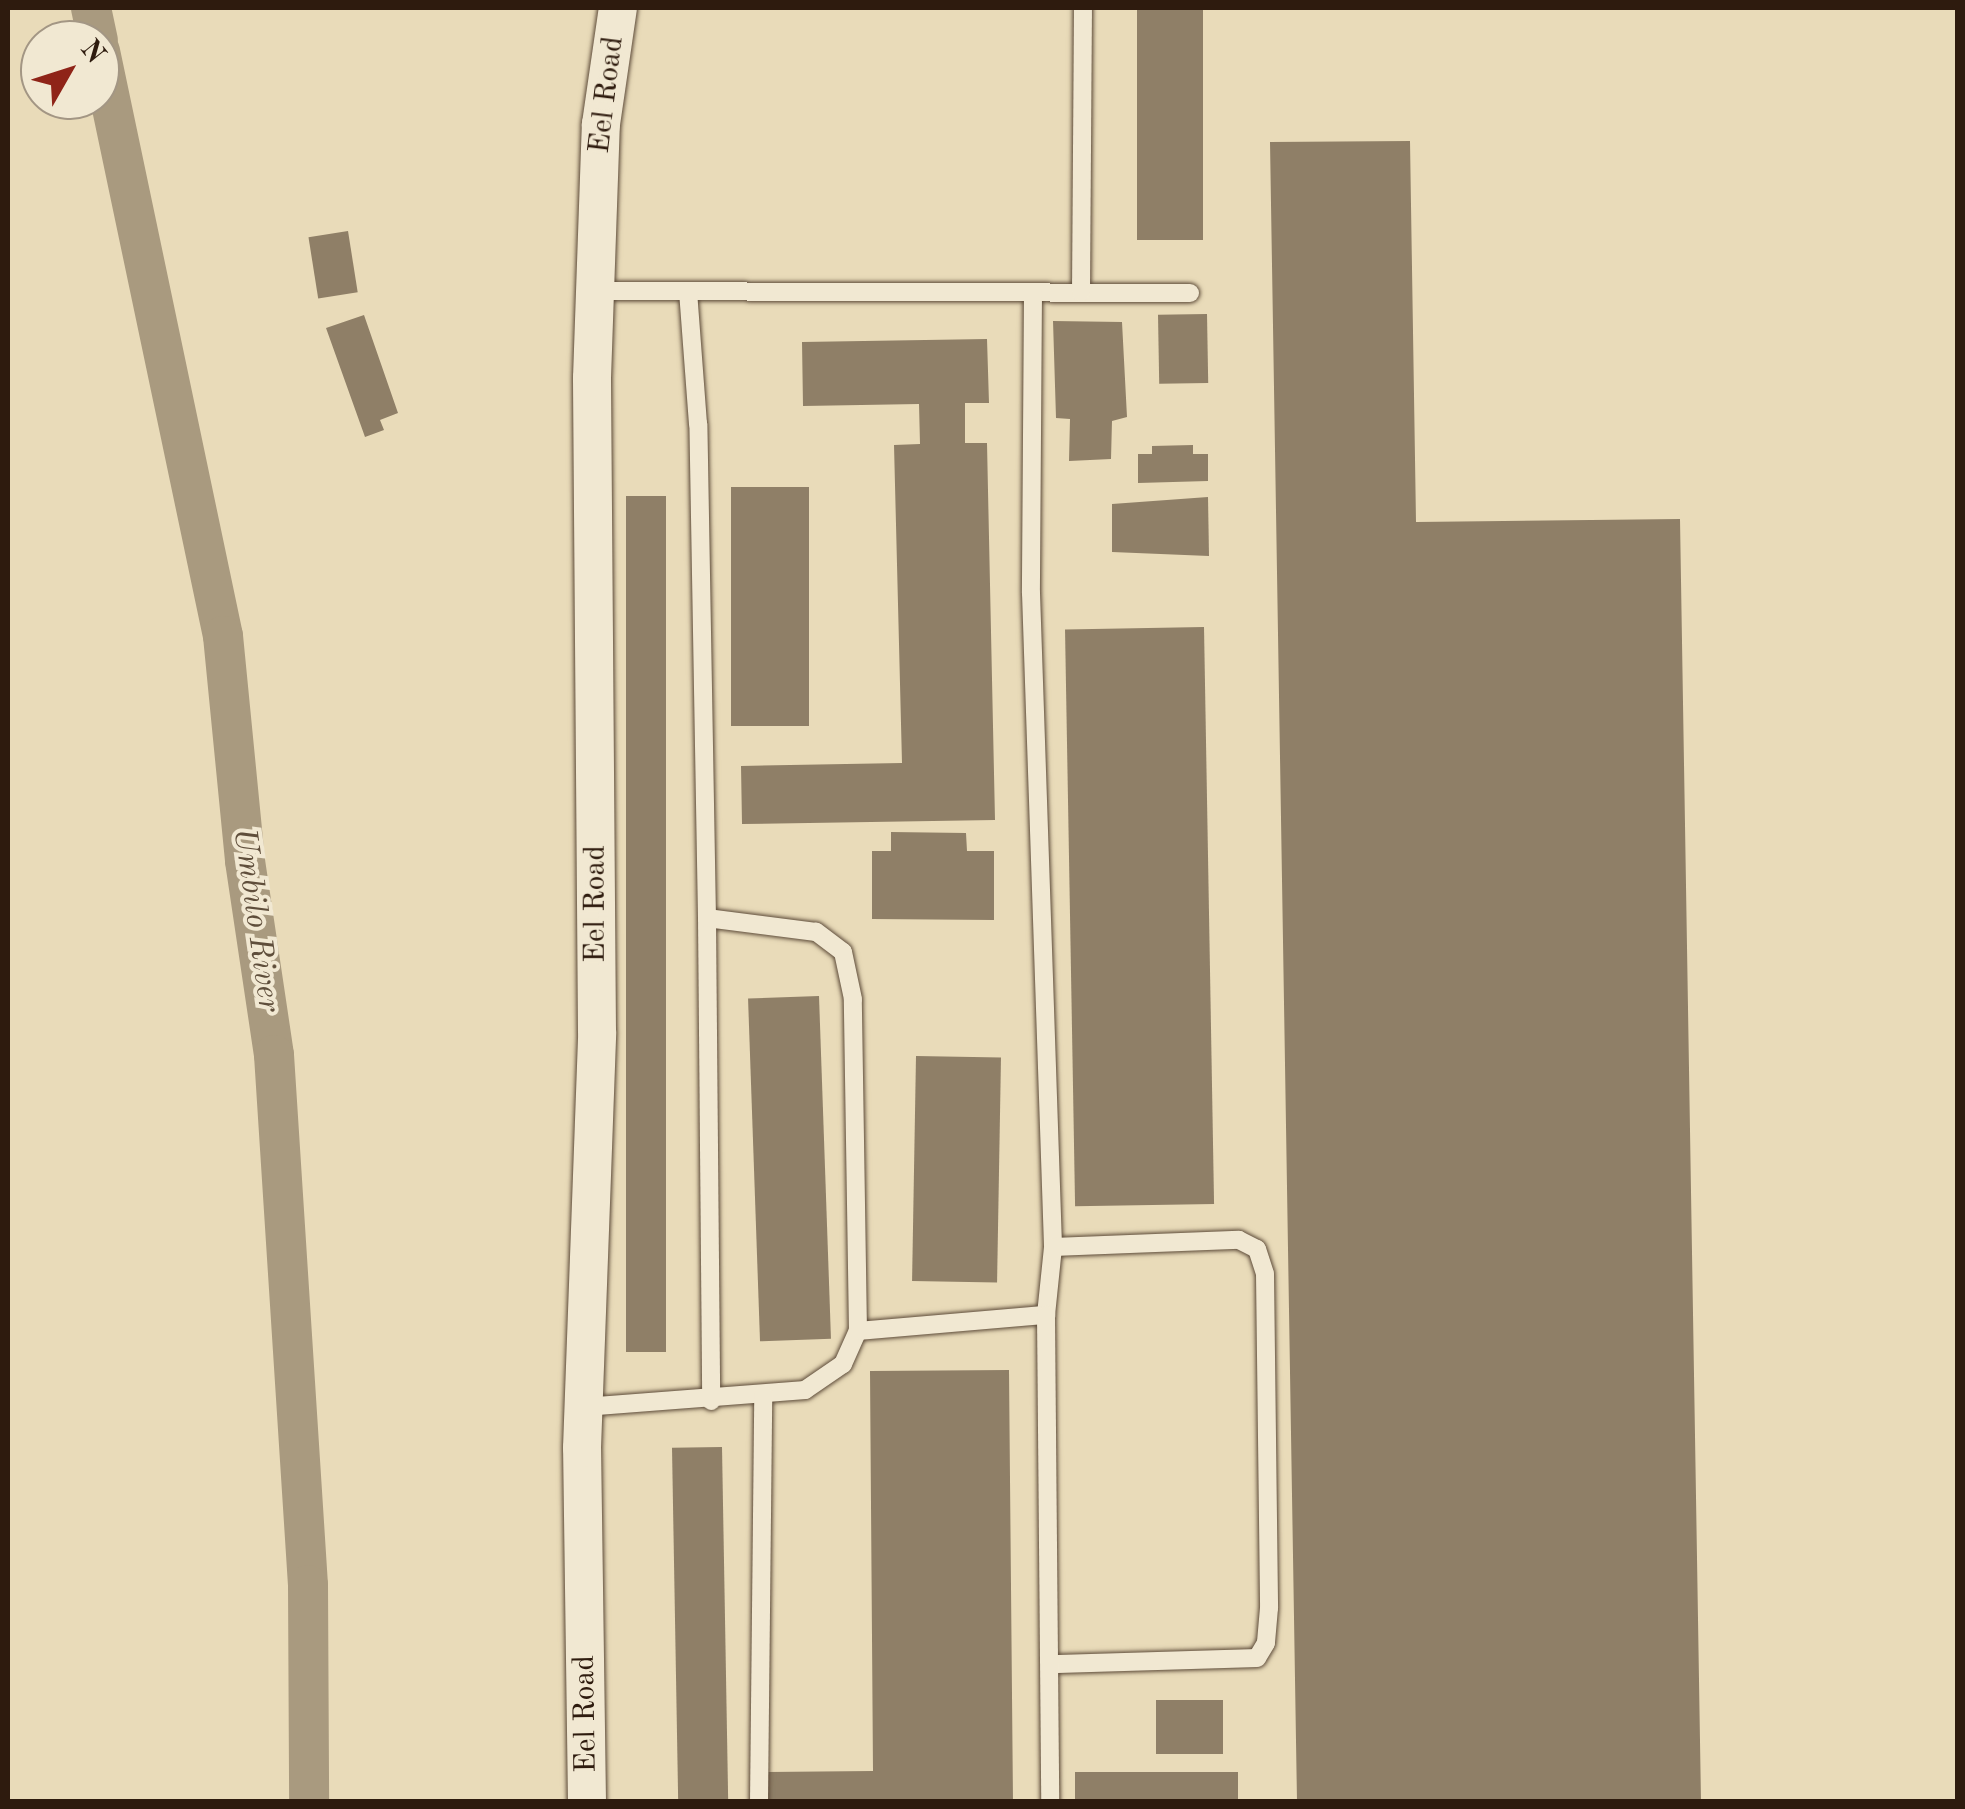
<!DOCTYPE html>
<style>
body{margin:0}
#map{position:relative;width:1965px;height:1809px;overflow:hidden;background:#e9dbb9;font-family:"Old Standard TT",serif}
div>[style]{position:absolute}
.canal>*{height:40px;margin:-20px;padding:0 20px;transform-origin:20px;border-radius:20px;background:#a99a7f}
.building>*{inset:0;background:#8f7f67;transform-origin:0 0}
.roads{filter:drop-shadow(0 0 2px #5d4b39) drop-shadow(0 0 2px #5d4b39)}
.service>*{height:18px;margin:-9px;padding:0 9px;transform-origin:9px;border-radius:9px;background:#f1e8d2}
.minor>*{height:38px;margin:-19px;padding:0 19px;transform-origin:19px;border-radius:19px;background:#f1e8d2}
span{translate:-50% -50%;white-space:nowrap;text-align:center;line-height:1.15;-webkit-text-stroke:8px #f1e8d2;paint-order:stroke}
.street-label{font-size:30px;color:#2e1b0e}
.water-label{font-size:32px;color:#5f4e3b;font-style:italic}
.frame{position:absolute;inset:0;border:10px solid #2e1b0e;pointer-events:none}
.north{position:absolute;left:20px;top:20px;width:100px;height:100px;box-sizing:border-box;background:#f1e8d2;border:2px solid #a39684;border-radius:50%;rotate:51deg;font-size:28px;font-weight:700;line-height:40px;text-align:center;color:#2e1b0e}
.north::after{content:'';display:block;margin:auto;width:35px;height:45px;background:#8f2418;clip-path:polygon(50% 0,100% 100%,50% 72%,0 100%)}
</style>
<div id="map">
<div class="canal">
<i style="left:91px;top:8px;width:33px;rotate:78deg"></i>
<i style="left:100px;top:51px;width:598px;rotate:78.13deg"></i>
<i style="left:223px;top:636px;width:226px;rotate:84.4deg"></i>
<i style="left:245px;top:861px;width:196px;rotate:81.5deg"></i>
<i style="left:274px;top:1055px;width:531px;rotate:86.33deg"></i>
<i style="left:308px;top:1585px;width:217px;rotate:89.7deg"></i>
</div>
<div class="building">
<i style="left:1137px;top:8px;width:66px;height:232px"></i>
<i style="clip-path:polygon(1410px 141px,1416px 522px,1680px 519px,1701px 1802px,1297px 1802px,1270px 142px)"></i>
<i style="left:348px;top:231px;width:62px;height:40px;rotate:81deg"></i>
<i style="left:1207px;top:314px;width:69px;height:49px;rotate:89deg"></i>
<i style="clip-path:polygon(364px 315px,398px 413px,380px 420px,384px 430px,365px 437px,326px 328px)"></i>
<i style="clip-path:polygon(1053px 321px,1122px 322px,1127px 417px,1112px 421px,1111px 459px,1069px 461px,1070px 419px,1056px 418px)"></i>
<i style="clip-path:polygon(987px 339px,989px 403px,965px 403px,965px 443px,987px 443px,995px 820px,742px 824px,741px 766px,902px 763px,894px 445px,920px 444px,919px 404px,803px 406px,802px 342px)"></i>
<i style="clip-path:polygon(1193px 445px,1193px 454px,1208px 454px,1208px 481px,1138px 483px,1138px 454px,1152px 454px,1152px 446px)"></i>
<i style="left:809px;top:487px;width:239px;height:78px;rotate:90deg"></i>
<i style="left:666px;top:496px;width:856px;height:40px;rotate:90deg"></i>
<i style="clip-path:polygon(1208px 497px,1209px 556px,1112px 552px,1112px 504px)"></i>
<i style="left:1204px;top:627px;width:577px;height:139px;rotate:89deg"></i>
<i style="clip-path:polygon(891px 832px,966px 833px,967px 851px,994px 851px,994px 920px,872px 919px,872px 851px,891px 851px)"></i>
<i style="left:819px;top:996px;width:343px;height:71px;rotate:88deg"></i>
<i style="left:916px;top:1056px;width:85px;height:225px;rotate:1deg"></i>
<i style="clip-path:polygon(1009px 1370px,1013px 1802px,768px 1802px,768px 1772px,873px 1771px,870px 1371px)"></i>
<i style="left:722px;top:1447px;width:355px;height:50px;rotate:89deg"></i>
<i style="left:1156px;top:1700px;width:67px;height:54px"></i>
<i style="left:1075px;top:1772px;width:163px;height:30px"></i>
</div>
<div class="roads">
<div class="service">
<i style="left:595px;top:291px;width:595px;rotate:0.19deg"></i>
<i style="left:1033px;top:292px;width:301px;rotate:90.4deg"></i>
<i style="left:1031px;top:593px;width:654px;rotate:88.07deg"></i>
<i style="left:1053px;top:1247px;width:186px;rotate:-2.2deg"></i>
<i style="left:1239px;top:1240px;width:20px;rotate:27deg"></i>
<i style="left:1257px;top:1249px;width:26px;rotate:72deg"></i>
<i style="left:1265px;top:1274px;width:334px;rotate:89.3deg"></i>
<i style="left:1269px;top:1608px;width:35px;rotate:95deg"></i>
<i style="left:1266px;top:1643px;width:17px;rotate:121deg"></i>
<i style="left:1257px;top:1658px;width:207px;rotate:178.3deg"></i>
<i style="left:1081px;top:292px;width:284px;rotate:-89.6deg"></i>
<i style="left:707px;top:918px;width:483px;rotate:89.5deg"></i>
<i style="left:1046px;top:1315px;width:68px;rotate:-84.1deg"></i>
<i style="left:858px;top:1331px;width:189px;rotate:-4.9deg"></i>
<i style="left:1046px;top:1315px;width:487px;rotate:89.5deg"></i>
<i style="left:584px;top:1407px;width:222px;rotate:-4.4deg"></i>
<i style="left:805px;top:1390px;width:46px;rotate:-34.4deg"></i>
<i style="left:843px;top:1364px;width:36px;rotate:-66deg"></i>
<i style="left:858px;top:1331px;width:332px;rotate:-90.9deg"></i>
<i style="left:853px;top:999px;width:48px;rotate:-102deg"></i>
<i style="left:843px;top:952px;width:34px;rotate:-143deg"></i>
<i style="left:816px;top:932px;width:110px;rotate:-172.7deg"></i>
<i style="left:707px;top:918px;width:494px;rotate:-91deg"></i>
<i style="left:698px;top:424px;width:133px;rotate:-94.3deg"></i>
<i style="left:759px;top:1802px;width:408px;rotate:-89.4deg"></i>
</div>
<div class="minor">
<i style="left:587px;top:1802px;width:354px;rotate:-90.8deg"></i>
<i style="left:582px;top:1448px;width:416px;rotate:-87.9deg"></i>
<i style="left:597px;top:1032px;width:654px;rotate:-90.44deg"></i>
<i style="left:592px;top:378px;width:254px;rotate:-88deg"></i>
<i style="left:601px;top:124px;width:117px;rotate:-81.7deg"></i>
</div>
</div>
<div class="street-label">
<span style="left:607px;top:95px;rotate:-83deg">Eel Road</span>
<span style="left:596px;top:904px;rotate:-90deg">Eel Road</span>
<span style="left:586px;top:1714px;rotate:-91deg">Eel Road</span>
</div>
<div class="water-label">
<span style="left:255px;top:920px;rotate:82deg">Umbilo River</span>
</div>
<div class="frame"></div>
<div class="north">N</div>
</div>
